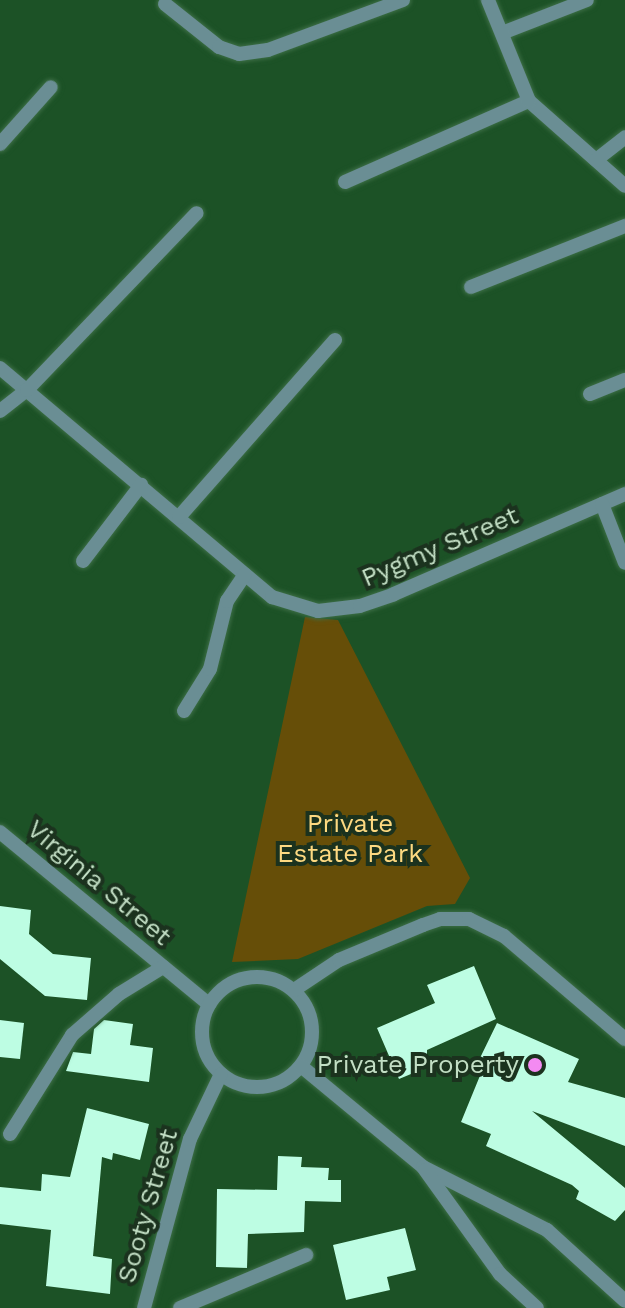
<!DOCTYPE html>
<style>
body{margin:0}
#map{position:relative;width:625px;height:1308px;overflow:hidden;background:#1c5226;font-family:"Work Sans",sans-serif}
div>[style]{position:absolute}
.green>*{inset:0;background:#664e08}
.building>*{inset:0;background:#bdfde3}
.roads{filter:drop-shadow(0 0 2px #3d6e46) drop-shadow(0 0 2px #3d6e46)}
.minor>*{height:14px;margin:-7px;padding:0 7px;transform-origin:7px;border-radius:7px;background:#6a8e94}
.minor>.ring{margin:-7px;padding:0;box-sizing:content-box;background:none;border:14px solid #6a8e94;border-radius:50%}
.dots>*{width:22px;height:22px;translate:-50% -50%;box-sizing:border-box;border:4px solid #1b321e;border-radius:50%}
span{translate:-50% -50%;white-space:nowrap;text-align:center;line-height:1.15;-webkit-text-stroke:8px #1b321e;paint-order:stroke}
.street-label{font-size:26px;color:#c2dec4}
.park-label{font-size:26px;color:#fdd981}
.poi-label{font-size:26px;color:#c2dec4}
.right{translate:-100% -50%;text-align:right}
</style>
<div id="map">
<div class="green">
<i style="clip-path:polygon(305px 617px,338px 620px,470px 878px,455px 904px,427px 906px,298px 959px,232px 962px)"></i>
</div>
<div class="building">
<i style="clip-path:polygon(0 906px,31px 910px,29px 934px,53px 954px,91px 958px,87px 1000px,45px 996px,0 959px)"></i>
<i style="clip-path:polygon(474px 966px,496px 1019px,427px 1050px,427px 1057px,420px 1061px,423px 1069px,399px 1079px,377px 1028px,435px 1003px,427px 985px)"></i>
<i style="clip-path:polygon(0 1020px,24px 1023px,20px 1059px,0 1057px)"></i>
<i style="clip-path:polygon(104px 1020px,133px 1024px,130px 1045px,153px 1048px,149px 1082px,66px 1071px,73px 1052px,91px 1054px,94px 1029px)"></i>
<i style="clip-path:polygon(497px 1023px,579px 1059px,568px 1082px,625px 1098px,625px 1146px,532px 1111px,625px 1188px,625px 1210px,615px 1221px,576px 1199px,579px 1191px,572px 1185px,486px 1146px,491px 1134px,461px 1122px,486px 1061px,480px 1058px)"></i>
<i style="clip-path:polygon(87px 1108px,149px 1124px,140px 1160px,113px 1153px,112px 1160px,102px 1157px,93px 1256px,112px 1259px,110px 1294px,46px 1286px,51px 1230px,0 1224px,0 1187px,41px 1191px,42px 1174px,70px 1177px)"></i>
<i style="clip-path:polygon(278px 1156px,302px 1157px,301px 1167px,329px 1168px,328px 1180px,341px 1180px,341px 1202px,305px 1201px,304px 1232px,248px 1234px,247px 1268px,216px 1267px,217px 1189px,277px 1190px)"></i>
<i style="clip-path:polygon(405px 1228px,416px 1270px,387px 1277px,390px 1290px,346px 1300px,333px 1245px)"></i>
</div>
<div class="roads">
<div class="minor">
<i style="left:165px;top:4px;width:69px;rotate:38.5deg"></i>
<i style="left:219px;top:47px;width:21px;rotate:19deg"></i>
<i style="left:239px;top:54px;width:29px;rotate:-8deg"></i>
<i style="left:268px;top:50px;width:144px;rotate:-20.3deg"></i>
<i style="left:502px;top:33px;width:91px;rotate:-21.2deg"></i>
<i style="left:529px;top:101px;width:128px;rotate:41.5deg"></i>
<i style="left:0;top:144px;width:76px;rotate:-48.2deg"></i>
<i style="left:596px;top:160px;width:37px;rotate:-38deg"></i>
<i style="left:345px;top:182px;width:201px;rotate:-23.8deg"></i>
<i style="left:529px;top:101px;width:109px;rotate:-112.1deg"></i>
<i style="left:471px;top:287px;width:166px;rotate:-21.6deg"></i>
<i style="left:0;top:368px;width:356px;rotate:40.1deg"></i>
<i style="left:272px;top:597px;width:48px;rotate:16.9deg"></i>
<i style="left:318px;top:611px;width:42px;rotate:-6.8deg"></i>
<i style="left:360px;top:606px;width:36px;rotate:-19deg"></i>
<i style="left:394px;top:594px;width:252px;rotate:-23.4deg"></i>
<i style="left:590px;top:394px;width:38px;rotate:-22deg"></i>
<i style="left:0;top:411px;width:34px;rotate:-38deg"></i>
<i style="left:27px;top:390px;width:245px;rotate:-46.2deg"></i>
<i style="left:602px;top:504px;width:63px;rotate:68.7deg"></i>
<i style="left:179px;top:517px;width:236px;rotate:-48.6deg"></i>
<i style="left:83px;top:561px;width:96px;rotate:-52.7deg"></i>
<i style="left:184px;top:711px;width:49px;rotate:-58.2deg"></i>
<i style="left:210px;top:669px;width:70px;rotate:-76deg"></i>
<i style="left:227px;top:601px;width:32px;rotate:-56deg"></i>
<i style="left:0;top:832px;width:271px;rotate:39.5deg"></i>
<i class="ring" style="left:202px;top:977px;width:96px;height:96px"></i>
<i style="left:294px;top:990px;width:54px;rotate:-33.7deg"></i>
<i style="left:339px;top:960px;width:91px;rotate:-22.6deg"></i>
<i style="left:423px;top:925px;width:18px;rotate:-19deg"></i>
<i style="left:440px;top:919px;width:29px"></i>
<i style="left:469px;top:919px;width:39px;rotate:26deg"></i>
<i style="left:504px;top:936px;width:159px;rotate:40.4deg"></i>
<i style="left:301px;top:1066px;width:158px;rotate:39.6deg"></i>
<i style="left:423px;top:1167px;width:139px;rotate:26.9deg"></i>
<i style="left:547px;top:1230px;width:105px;rotate:42.3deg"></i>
<i style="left:10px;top:1134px;width:117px;rotate:-57.9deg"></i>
<i style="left:72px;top:1035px;width:62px;rotate:-41.1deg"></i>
<i style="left:119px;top:994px;width:52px;rotate:-31.5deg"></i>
<i style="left:425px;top:1170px;width:128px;rotate:54.2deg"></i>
<i style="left:500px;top:1274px;width:50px;rotate:42.6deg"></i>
<i style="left:144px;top:1308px;width:175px;rotate:-74.8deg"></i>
<i style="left:190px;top:1139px;width:72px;rotate:-64.5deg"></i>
<i style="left:180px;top:1308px;width:137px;rotate:-22.8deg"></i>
</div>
</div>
<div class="dots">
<i style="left:535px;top:1065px;background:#f38af2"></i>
</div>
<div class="street-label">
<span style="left:440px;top:547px;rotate:-23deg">Pygmy Street</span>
<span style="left:99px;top:883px;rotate:40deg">Virginia Street</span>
<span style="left:148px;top:1206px;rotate:-74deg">Sooty Street</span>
</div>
<div class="park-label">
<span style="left:350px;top:839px">Private<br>Estate Park</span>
</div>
<div class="poi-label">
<span class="right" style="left:519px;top:1065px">Private Property</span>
</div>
</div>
